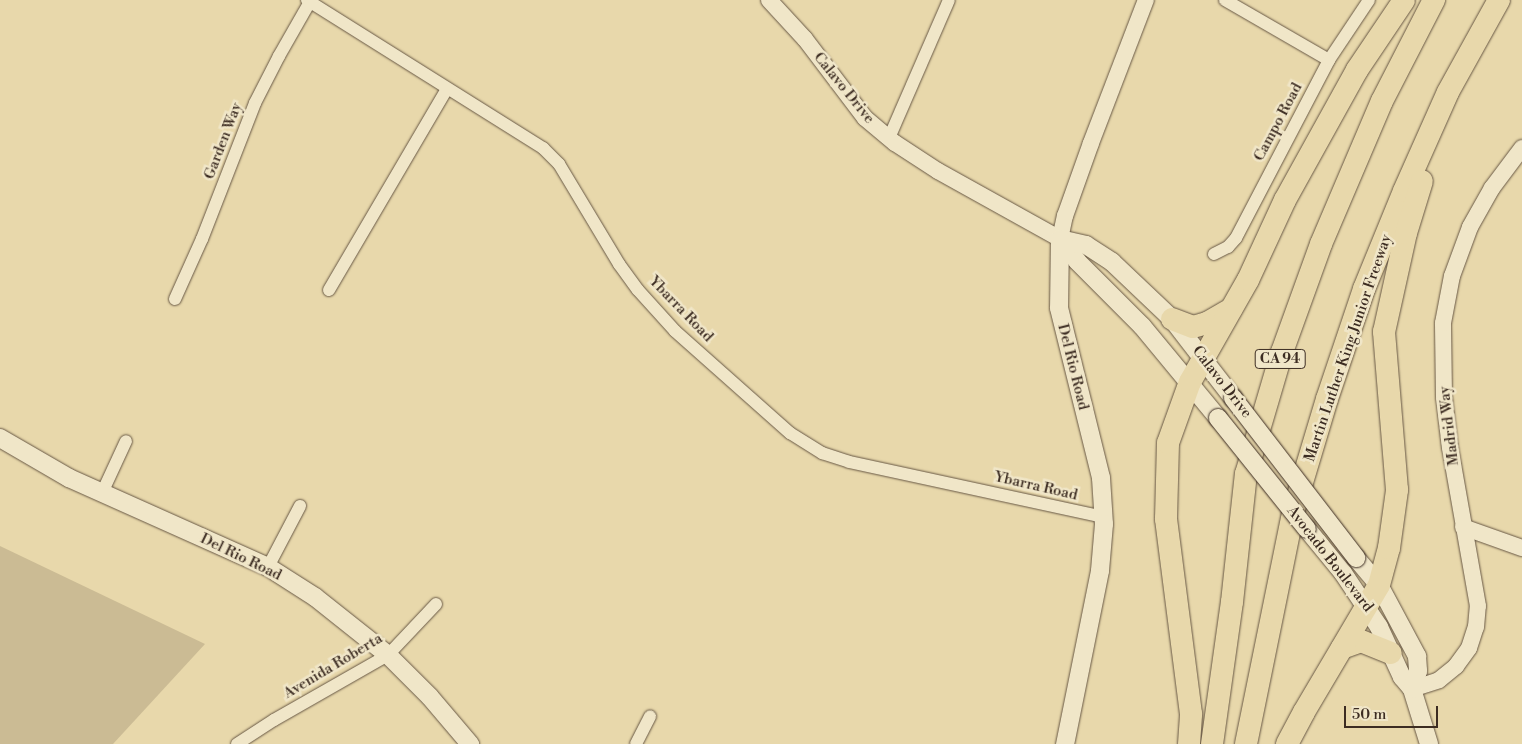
<!DOCTYPE html>
<style>
body{margin:0}
#map{position:relative;width:1522px;height:744px;overflow:hidden;background:#e8d8ab;font-family:"Libre Bodoni",serif}
div>[style]{position:absolute}
.green>*{inset:0;background:#cbbb94}
.roads{filter:drop-shadow(0 0 1px #675744) drop-shadow(0 0 1px #675744)}
.minor>*{height:12px;margin:-6px;padding:0 6px;transform-origin:6px;border-radius:6px;background:#f0e6c8}
.tertiary>*{height:16px;margin:-8px;padding:0 8px;transform-origin:8px;border-radius:8px;background:#f0e6c8}
.secondary>*{height:18px;margin:-9px;padding:0 9px;transform-origin:9px;border-radius:9px;background:#f0e6c8}
.motorway>*{height:22px;margin:-11px;padding:0 11px;transform-origin:11px;border-radius:11px;background:#e8d8ab}
.bridges{filter:drop-shadow(0 0 1px #3c2c22) drop-shadow(0 0 1px #3c2c22)}
.secondary-bridge>*{height:18px;margin:-9px;padding:0 9px;transform-origin:9px;border-radius:9px;background:#f0e6c8}
span{translate:-50% -50%;white-space:nowrap;text-align:center;line-height:1.15;-webkit-text-stroke:5px #f0e6c8;paint-order:stroke}
.shield-label span{padding:1px 4px;background:#f0e6c8;border:1px solid;border-radius:4px;-webkit-text-stroke-width:0}
.shield-label{font-size:14px;color:#3c2c22;font-weight:700}
.street-label{font-size:15px;color:#3c2c22}
.scale{position:absolute;left:1344px;top:706px;width:94px;height:22px;box-sizing:border-box;border:2px solid #3c2c22;border-top:0;padding-left:6px;font-size:15px;line-height:18px;white-space:nowrap;color:#3c2c22;-webkit-text-stroke:4px #f0e6c8;paint-order:stroke}
</style>
<div id="map">
<div class="green">
<i style="clip-path:polygon(0 546px,205px 644px,113px 744px,0 744px)"></i>
</div>
<div class="roads">
<div class="minor">
<i style="left:307px;top:0;width:279px;rotate:32.1deg"></i>
<i style="left:543px;top:148px;width:23px;rotate:45deg"></i>
<i style="left:559px;top:164px;width:117px;rotate:59deg"></i>
<i style="left:619px;top:264px;width:32px;rotate:54deg"></i>
<i style="left:638px;top:290px;width:55px;rotate:47.9deg"></i>
<i style="left:675px;top:331px;width:154px;rotate:41.6deg"></i>
<i style="left:790px;top:433px;width:38px;rotate:32deg"></i>
<i style="left:822px;top:453px;width:28px;rotate:18deg"></i>
<i style="left:849px;top:462px;width:261px;rotate:12.2deg"></i>
<i style="left:1225px;top:0;width:120px;rotate:30deg"></i>
<i style="left:889px;top:138px;width:150px;rotate:-66.5deg"></i>
<i style="left:1214px;top:254px;width:16px;rotate:-27deg"></i>
<i style="left:1228px;top:247px;width:12px;rotate:-48deg"></i>
<i style="left:1236px;top:238px;width:201px;rotate:-62.4deg"></i>
<i style="left:1329px;top:60px;width:72px;rotate:-56.3deg"></i>
<i style="left:329px;top:290px;width:233px;rotate:-59.6deg"></i>
<i style="left:175px;top:299px;width:66px;rotate:-65.8deg"></i>
<i style="left:202px;top:239px;width:146px;rotate:-68.7deg"></i>
<i style="left:255px;top:103px;width:53px;rotate:-62.9deg"></i>
<i style="left:279px;top:56px;width:64px;rotate:-60.3deg"></i>
<i style="left:102px;top:493px;width:57px;rotate:-65.2deg"></i>
<i style="left:268px;top:567px;width:69px;rotate:-62.3deg"></i>
<i style="left:237px;top:744px;width:44px;rotate:-33deg"></i>
<i style="left:274px;top:720px;width:131px;rotate:-29.7deg"></i>
<i style="left:388px;top:655px;width:70px;rotate:-46.7deg"></i>
<i style="left:636px;top:744px;width:31px;rotate:-63deg"></i>
</div>
<div class="tertiary">
<i style="left:769px;top:0;width:53px;rotate:47.3deg"></i>
<i style="left:805px;top:39px;width:99px;rotate:52.8deg"></i>
<i style="left:865px;top:118px;width:39px;rotate:40deg"></i>
<i style="left:895px;top:143px;width:51px;rotate:33.1deg"></i>
<i style="left:938px;top:171px;width:140px;rotate:29.1deg"></i>
<i style="left:1060px;top:239px;width:24px;rotate:-78deg"></i>
<i style="left:1065px;top:216px;width:77px;rotate:-70.4deg"></i>
<i style="left:1091px;top:143px;width:153px;rotate:-69deg"></i>
<i style="left:1463px;top:527px;width:63px;rotate:19.6deg"></i>
<i style="left:1412px;top:689px;width:28px;rotate:-18deg"></i>
<i style="left:1439px;top:680px;width:22px;rotate:-39deg"></i>
<i style="left:1456px;top:666px;width:22px;rotate:-54deg"></i>
<i style="left:1469px;top:648px;width:22px;rotate:-72deg"></i>
<i style="left:1476px;top:627px;width:21px;rotate:-85deg"></i>
<i style="left:1478px;top:606px;width:160px;rotate:-100deg"></i>
<i style="left:1450px;top:448px;width:51px;rotate:-96.7deg"></i>
<i style="left:1444px;top:397px;width:74px;rotate:-90.8deg"></i>
<i style="left:1443px;top:323px;width:48px;rotate:-79.2deg"></i>
<i style="left:1452px;top:276px;width:52px;rotate:-69.8deg"></i>
<i style="left:1470px;top:227px;width:45px;rotate:-60.6deg"></i>
<i style="left:1492px;top:188px;width:50px;rotate:-53.1deg"></i>
</div>
<div class="secondary">
<i style="left:1060px;top:239px;width:69px;rotate:90.8deg"></i>
<i style="left:1059px;top:308px;width:175px;rotate:76.1deg"></i>
<i style="left:1101px;top:478px;width:46px;rotate:86.3deg"></i>
<i style="left:1104px;top:524px;width:47px;rotate:94.9deg"></i>
<i style="left:1100px;top:571px;width:177px;rotate:101.4deg"></i>
<i style="left:1060px;top:239px;width:27px;rotate:13deg"></i>
<i style="left:1086px;top:245px;width:31px;rotate:33deg"></i>
<i style="left:1112px;top:262px;width:83px;rotate:43.5deg"></i>
<i style="left:1172px;top:319px;width:100px;rotate:52.3deg"></i>
<i style="left:1060px;top:239px;width:28px;rotate:52deg"></i>
<i style="left:1077px;top:261px;width:92px;rotate:45deg"></i>
<i style="left:1142px;top:326px;width:119px;rotate:50.4deg"></i>
<i style="left:0;top:438px;width:80px;rotate:30.1deg"></i>
<i style="left:69px;top:478px;width:218px;rotate:24.1deg"></i>
<i style="left:268px;top:567px;width:56px;rotate:32.6deg"></i>
<i style="left:315px;top:597px;width:93px;rotate:38.5deg"></i>
<i style="left:388px;top:655px;width:59px;rotate:45deg"></i>
<i style="left:430px;top:697px;width:62px;rotate:49.6deg"></i>
<i style="left:1307px;top:529px;width:57px;rotate:50.7deg"></i>
<i style="left:1343px;top:573px;width:65px;rotate:56.3deg"></i>
<i style="left:1379px;top:627px;width:55px;rotate:65.3deg"></i>
<i style="left:1402px;top:677px;width:16px;rotate:50deg"></i>
<i style="left:1412px;top:689px;width:58px;rotate:72.8deg"></i>
<i style="left:1356px;top:558px;width:35px;rotate:50deg"></i>
<i style="left:1379px;top:585px;width:81px;rotate:61.8deg"></i>
<i style="left:1417px;top:656px;width:15px;rotate:86deg"></i>
<i style="left:1418px;top:671px;width:19px;rotate:108deg"></i>
</div>
<div class="motorway">
<i style="left:1172px;top:319px;width:22px;rotate:21deg"></i>
<i style="left:1193px;top:327px;width:15px;rotate:-16deg"></i>
<i style="left:1207px;top:323px;width:28px;rotate:-30deg"></i>
<i style="left:1342px;top:648px;width:20px;rotate:-20deg"></i>
<i style="left:1361px;top:641px;width:32px;rotate:22deg"></i>
<i style="left:1189px;top:744px;width:30px;rotate:-86deg"></i>
<i style="left:1191px;top:714px;width:197px;rotate:-97.3deg"></i>
<i style="left:1166px;top:519px;width:76px;rotate:-88.5deg"></i>
<i style="left:1168px;top:443px;width:65px;rotate:-70.2deg"></i>
<i style="left:1190px;top:382px;width:117px;rotate:-60.4deg"></i>
<i style="left:1248px;top:280px;width:88px;rotate:-65.2deg"></i>
<i style="left:1285px;top:200px;width:149px;rotate:-61deg"></i>
<i style="left:1357px;top:70px;width:84px;rotate:-56.1deg"></i>
<i style="left:1212px;top:744px;width:143px;rotate:-82deg"></i>
<i style="left:1232px;top:602px;width:129px;rotate:-83.8deg"></i>
<i style="left:1246px;top:474px;width:127px;rotate:-73.6deg"></i>
<i style="left:1282px;top:352px;width:115px;rotate:-70.1deg"></i>
<i style="left:1321px;top:244px;width:155px;rotate:-66.9deg"></i>
<i style="left:1382px;top:101px;width:114px;rotate:-62.8deg"></i>
<i style="left:1246px;top:744px;width:240px;rotate:-78.5deg"></i>
<i style="left:1294px;top:509px;width:115px;rotate:-73.3deg"></i>
<i style="left:1327px;top:399px;width:116px;rotate:-71.4deg"></i>
<i style="left:1364px;top:289px;width:106px;rotate:-67.8deg"></i>
<i style="left:1404px;top:191px;width:108px;rotate:-66deg"></i>
<i style="left:1448px;top:92px;width:105px;rotate:-61deg"></i>
<i style="left:1287px;top:744px;width:36px;rotate:-62deg"></i>
<i style="left:1304px;top:712px;width:147px;rotate:-59.4deg"></i>
<i style="left:1379px;top:585px;width:38px;rotate:-75deg"></i>
<i style="left:1389px;top:548px;width:59px;rotate:-82.1deg"></i>
<i style="left:1397px;top:490px;width:159px;rotate:-94.7deg"></i>
<i style="left:1384px;top:332px;width:101px;rotate:-77.5deg"></i>
<i style="left:1406px;top:233px;width:54px;rotate:-72.9deg"></i>
</div>
</div>
<div class="bridges">
<div class="secondary-bridge">
<i style="left:1233px;top:398px;width:202px;rotate:52.4deg"></i>
<i style="left:1218px;top:418px;width:142px;rotate:51.3deg"></i>
</div>
</div>
<div class="shield-label">
<span style="left:1280px;top:359px">CA 94</span>
</div>
<div class="street-label">
<span style="left:844px;top:88px;rotate:51deg">Calavo Drive</span>
<span style="left:1278px;top:122px;rotate:-62deg">Campo Road</span>
<span style="left:223px;top:141px;rotate:-69deg">Garden Way</span>
<span style="left:681px;top:309px;rotate:46deg">Ybarra Road</span>
<span style="left:1348px;top:348px;rotate:-71deg">Martin Luther King Junior Freeway</span>
<span style="left:1073px;top:367px;rotate:76deg">Del Rio Road</span>
<span style="left:1222px;top:382px;rotate:52deg">Calavo Drive</span>
<span style="left:1449px;top:426px;rotate:-97deg">Madrid Way</span>
<span style="left:1036px;top:486px;rotate:13deg">Ybarra Road</span>
<span style="left:241px;top:557px;rotate:26deg">Del Rio Road</span>
<span style="left:1330px;top:559px;rotate:52deg">Avocado Boulevard</span>
<span style="left:333px;top:666px;rotate:-31deg">Avenida Roberta</span>
</div>
<div class="scale">50 m</div>
</div>
